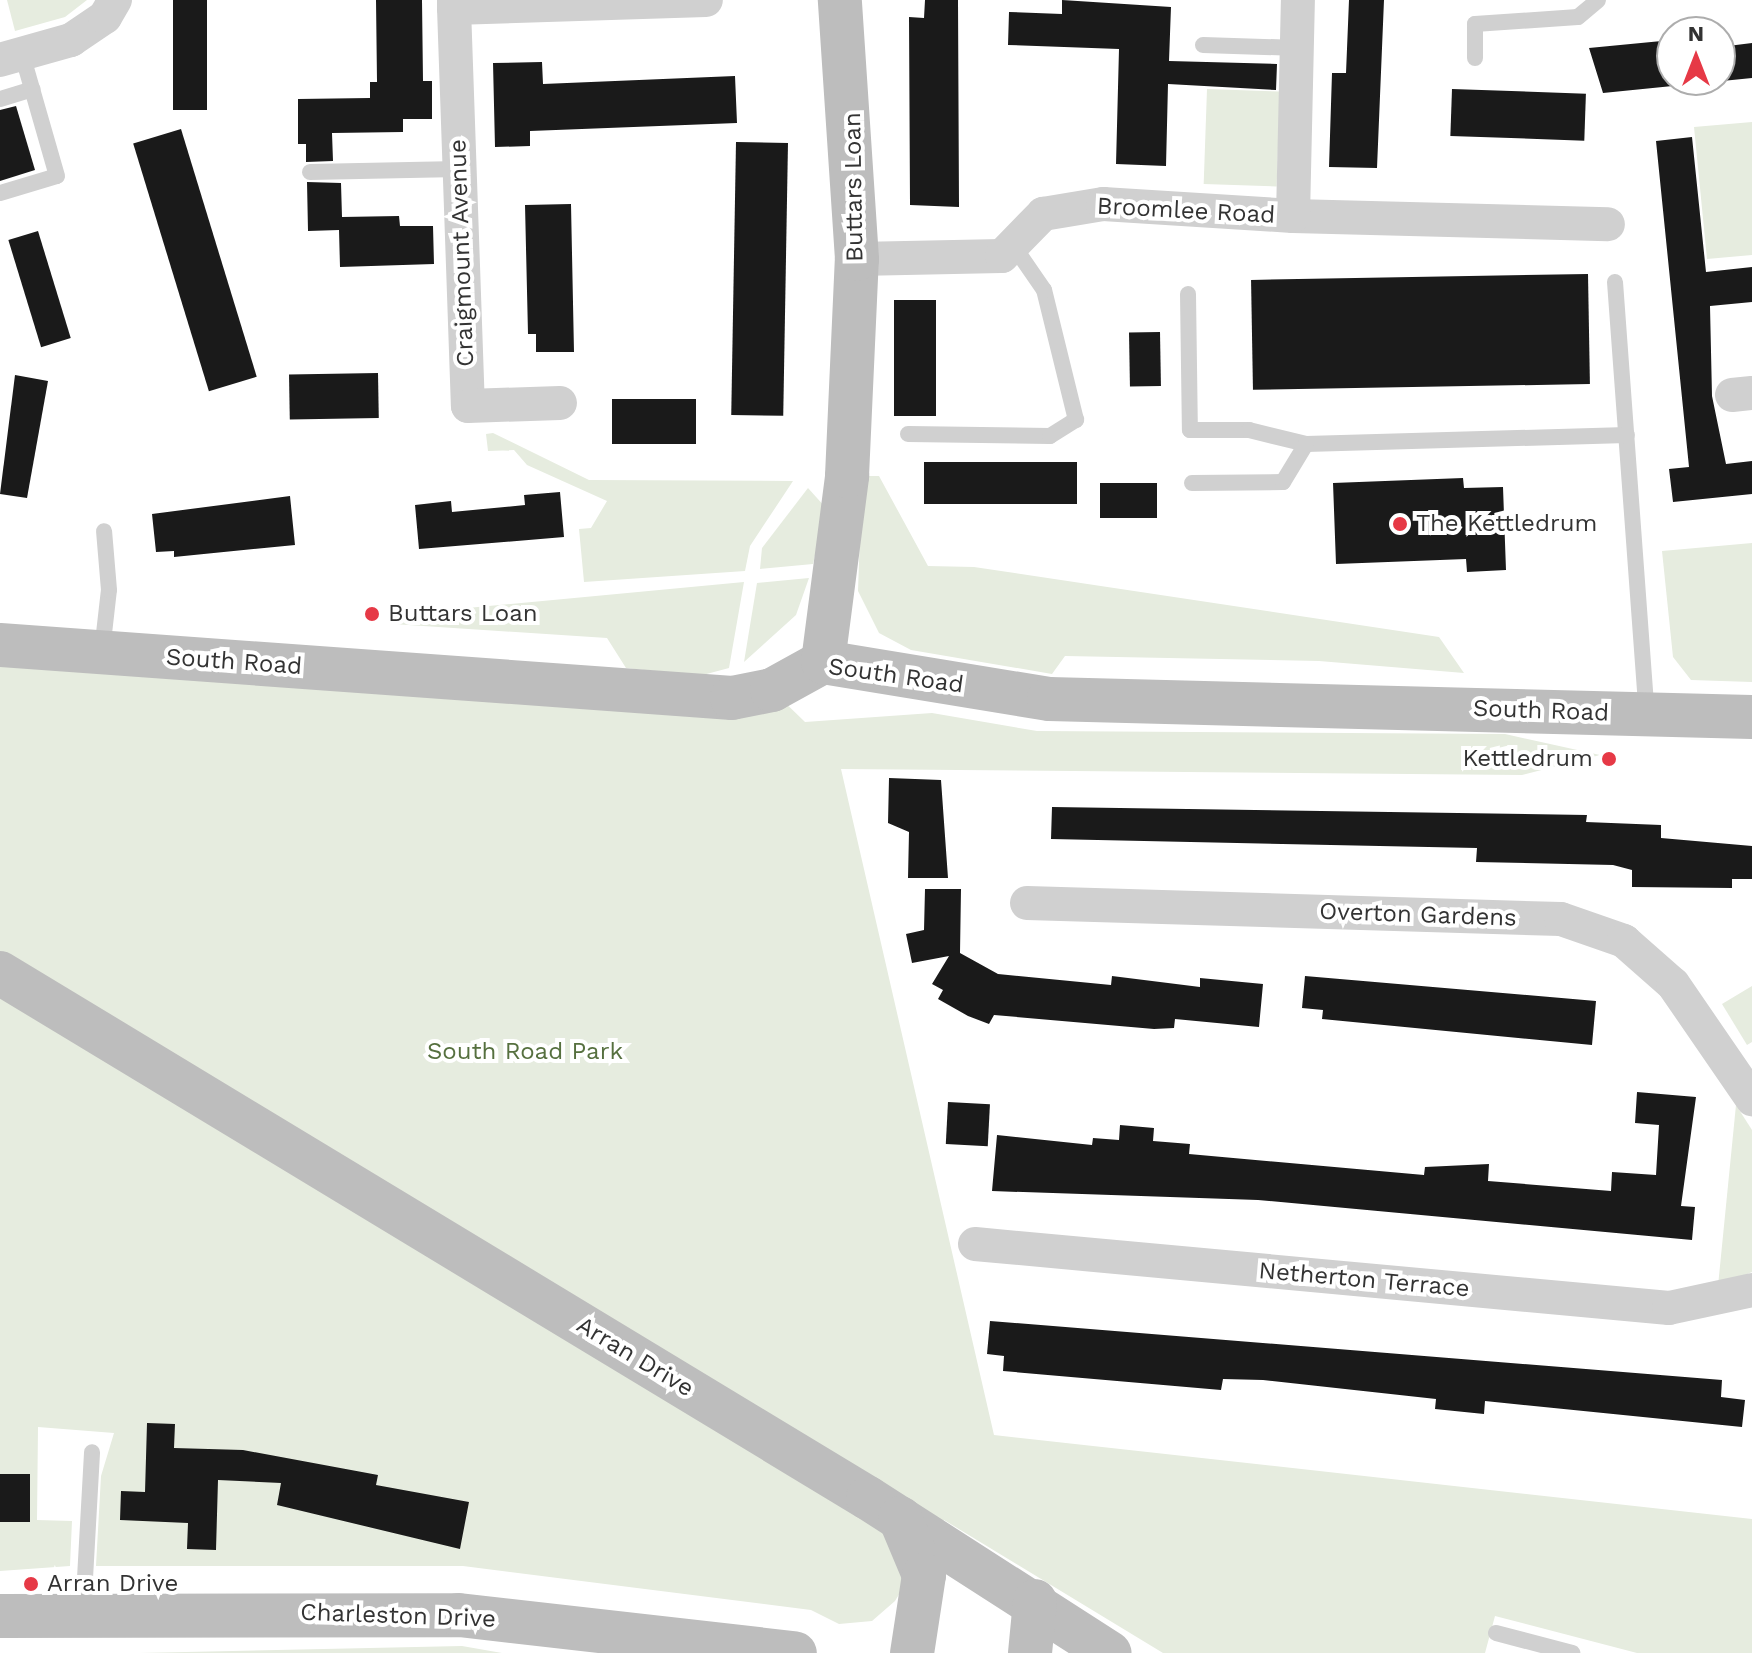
<!DOCTYPE html>
<style>
body{margin:0}
#map{position:relative;width:1752px;height:1653px;overflow:hidden;background:#fff;font-family:"Work Sans",sans-serif}
div>[style]{position:absolute}
.green>*{inset:0;background:#e6ecdf;transform-origin:0 0}
.building>*{inset:0;background:#1a1a1a;transform-origin:0 0}
.lane>*{height:16px;margin:-8px;padding:0 8px;transform-origin:8px;border-radius:8px;background:#d0d0d0}
.street>*{height:34px;margin:-17px;padding:0 17px;transform-origin:17px;border-radius:17px;background:#d0d0d0}
.secondary>*{height:44px;margin:-22px;padding:0 22px;transform-origin:22px;border-radius:22px;background:#bdbdbd}
.dots>*{width:22px;height:22px;translate:-50% -50%;box-sizing:border-box;border:4px solid #fff;border-radius:50%}
span{translate:-50% -50%;white-space:nowrap;text-align:center;line-height:1.15;-webkit-text-stroke:8px #fff;paint-order:stroke}
.street-label{font-size:24px;color:#333}
.poi-label{font-size:24px;color:#333}
.left{translate:0 -50%;text-align:left}
.right{translate:-100% -50%;text-align:right}
.park-label{font-size:24px;color:#56703f}
.north{position:absolute;left:1656px;top:16px;width:80px;height:80px;box-sizing:border-box;background:#fff;border:2px solid #adadad;border-radius:50%;rotate:0deg;font-size:22px;font-weight:700;line-height:32px;text-align:center;color:#333}
.north::after{content:'';display:block;margin:auto;width:28px;height:36px;background:#e63946;clip-path:polygon(50% 0,100% 100%,50% 72%,0 100%)}
</style>
<div id="map">
<div class="green">
<i style="clip-path:polygon(7px 0,87px 0,65px 17px,15px 31px)"></i>
<i style="left:1207px;top:89px;width:73px;height:95px;rotate:2deg"></i>
<i style="clip-path:polygon(1752px 122px,1752px 255px,1707px 259px,1694px 127px)"></i>
<i style="clip-path:polygon(493px 433px,589px 480px,793px 481px,750px 546px,745px 571px,584px 582px,579px 529px,591px 528px,607px 501px,527px 465px,514px 450px,488px 451px,486px 434px)"></i>
<i style="clip-path:polygon(862px 476px,879px 476px,928px 566px,974px 567px,1439px 637px,1464px 673px,1319px 661px,1065px 656px,1052px 674px,911px 650px,879px 633px,858px 591px)"></i>
<i style="clip-path:polygon(808px 488px,826px 508px,813px 564px,760px 569px,762px 548px)"></i>
<i style="clip-path:polygon(1752px 543px,1752px 682px,1691px 680px,1673px 657px,1662px 551px)"></i>
<i style="clip-path:polygon(809px 578px,796px 615px,744px 662px,757px 583px)"></i>
<i style="clip-path:polygon(744px 582px,729px 668px,699px 676px,626px 668px,607px 638px,393px 624px,392px 615px)"></i>
<i style="clip-path:polygon(0 645px,772px 690px,805px 722px,932px 713px,1037px 731px,1505px 734px,1600px 755px,1522px 775px,841px 769px,994px 1435px,1752px 1519px,1752px 1653px,1637px 1653px,1495px 1616px,1485px 1653px,1163px 1653px,944px 1520px,895px 1601px,872px 1621px,839px 1624px,811px 1610px,463px 1566px,96px 1566px,101px 1476px,114px 1433px,38px 1427px,37px 1520px,72px 1521px,70px 1566px,0 1571px)"></i>
<i style="clip-path:polygon(1752px 986px,1752px 1042px,1747px 1045px,1722px 1004px)"></i>
<i style="clip-path:polygon(1736px 1105px,1752px 1130px,1752px 1272px,1718px 1286px)"></i>
<i style="clip-path:polygon(462px 1646px,502px 1653px,139px 1653px)"></i>
</div>
<div class="building">
<i style="left:173px;top:0;width:34px;height:110px"></i>
<i style="clip-path:polygon(376px 0,422px 0,423px 81px,432px 81px,432px 119px,403px 119px,403px 132px,332px 133px,333px 161px,306px 162px,306px 144px,298px 144px,298px 99px,370px 98px,370px 82px,377px 82px)"></i>
<i style="clip-path:polygon(925px 0,958px 0,959px 207px,910px 205px,909px 17px,924px 18px)"></i>
<i style="clip-path:polygon(1062px 0,1171px 7px,1169px 61px,1277px 64px,1276px 90px,1168px 84px,1166px 166px,1116px 164px,1119px 49px,1008px 45px,1009px 12px,1062px 14px)"></i>
<i style="clip-path:polygon(1349px 0,1384px 0,1377px 168px,1329px 167px,1332px 73px,1346px 73px)"></i>
<i style="clip-path:polygon(1672px 40px,1672px 80px,1720px 80px,1720px 47px,1752px 43px,1752px 78px,1603px 93px,1589px 48px)"></i>
<i style="clip-path:polygon(542px 62px,543px 84px,735px 76px,737px 123px,530px 131px,530px 146px,495px 147px,493px 63px)"></i>
<i style="left:1452px;top:89px;width:134px;height:47px;rotate:2deg"></i>
<i style="clip-path:polygon(16px 106px,35px 170px,0 181px,0 110px)"></i>
<i style="left:181px;top:129px;width:259px;height:50px;rotate:73deg"></i>
<i style="clip-path:polygon(1692px 137px,1706px 272px,1752px 267px,1752px 302px,1710px 306px,1712px 396px,1726px 464px,1752px 461px,1752px 494px,1673px 502px,1669px 469px,1689px 467px,1656px 141px)"></i>
<i style="left:736px;top:142px;width:52px;height:273px;rotate:1deg"></i>
<i style="clip-path:polygon(307px 182px,341px 183px,342px 217px,399px 216px,400px 226px,433px 226px,434px 264px,340px 267px,339px 230px,308px 231px)"></i>
<i style="clip-path:polygon(571px 204px,574px 352px,536px 352px,536px 334px,528px 334px,525px 205px)"></i>
<i style="left:38px;top:231px;width:112px;height:31px;rotate:73deg"></i>
<i style="left:1588px;top:274px;width:110px;height:337px;rotate:89deg"></i>
<i style="left:894px;top:300px;width:42px;height:116px"></i>
<i style="left:1160px;top:332px;width:54px;height:31px;rotate:89deg"></i>
<i style="left:378px;top:373px;width:45px;height:89px;rotate:89deg"></i>
<i style="clip-path:polygon(15px 375px,48px 381px,27px 498px,0 494px)"></i>
<i style="left:696px;top:399px;width:45px;height:84px;rotate:90deg"></i>
<i style="left:1077px;top:462px;width:42px;height:153px;rotate:90deg"></i>
<i style="clip-path:polygon(1463px 478px,1464px 488px,1503px 487px,1506px 570px,1467px 572px,1466px 559px,1336px 564px,1333px 483px)"></i>
<i style="left:1100px;top:483px;width:57px;height:35px"></i>
<i style="clip-path:polygon(560px 492px,564px 537px,419px 549px,415px 505px,451px 501px,452px 512px,525px 505px,524px 495px)"></i>
<i style="clip-path:polygon(290px 496px,295px 545px,174px 557px,174px 551px,156px 552px,152px 514px)"></i>
<i style="clip-path:polygon(889px 778px,941px 780px,948px 878px,908px 878px,909px 832px,888px 823px)"></i>
<i style="clip-path:polygon(1052px 807px,1587px 815px,1586px 822px,1661px 825px,1661px 838px,1752px 846px,1752px 879px,1732px 879px,1732px 888px,1632px 887px,1632px 870px,1613px 865px,1476px 862px,1477px 848px,1051px 839px)"></i>
<i style="clip-path:polygon(925px 889px,961px 889px,960px 953px,998px 974px,1111px 985px,1112px 976px,1200px 987px,1200px 978px,1263px 984px,1259px 1027px,1175px 1019px,1174px 1028px,1154px 1029px,994px 1015px,989px 1024px,968px 1016px,938px 999px,943px 990px,932px 984px,949px 956px,912px 963px,906px 934px,924px 930px)"></i>
<i style="clip-path:polygon(1305px 976px,1596px 1001px,1592px 1045px,1322px 1019px,1323px 1010px,1302px 1008px)"></i>
<i style="clip-path:polygon(1637px 1092px,1696px 1097px,1681px 1206px,1695px 1207px,1692px 1240px,1258px 1200px,992px 1191px,997px 1135px,1092px 1145px,1093px 1138px,1119px 1140px,1120px 1125px,1154px 1128px,1153px 1141px,1190px 1144px,1189px 1154px,1424px 1175px,1425px 1167px,1489px 1164px,1488px 1181px,1611px 1191px,1612px 1172px,1656px 1175px,1659px 1125px,1635px 1123px)"></i>
<i style="left:948px;top:1102px;width:42px;height:42px;rotate:3deg"></i>
<i style="clip-path:polygon(990px 1321px,1722px 1380px,1721px 1397px,1745px 1400px,1742px 1427px,1485px 1401px,1484px 1414px,1435px 1409px,1436px 1399px,1263px 1380px,1223px 1379px,1221px 1390px,1003px 1371px,1004px 1356px,987px 1354px)"></i>
<i style="clip-path:polygon(147px 1423px,175px 1424px,174px 1448px,243px 1450px,378px 1475px,376px 1485px,469px 1502px,460px 1549px,277px 1505px,281px 1483px,218px 1480px,216px 1550px,187px 1549px,188px 1523px,120px 1520px,121px 1491px,145px 1492px)"></i>
<i style="left:0;top:1474px;width:30px;height:48px"></i>
</div>
<div class="lane">
<i style="left:1203px;top:45px;width:95px;rotate:1.8deg"></i>
<i style="left:1475px;top:58px;width:34px;rotate:-90deg"></i>
<i style="left:1475px;top:24px;width:103px;rotate:-3.9deg"></i>
<i style="left:1578px;top:17px;width:26px;rotate:-40deg"></i>
<i style="left:0;top:99px;width:34px;rotate:-17deg"></i>
<i style="left:310px;top:172px;width:149px;rotate:-1.2deg"></i>
<i style="left:0;top:193px;width:59px;rotate:-16.6deg"></i>
<i style="left:57px;top:176px;width:127px;rotate:-106deg"></i>
<i style="left:1615px;top:282px;width:432px;rotate:85.8deg"></i>
<i style="left:1188px;top:294px;width:136px;rotate:89.2deg"></i>
<i style="left:1190px;top:430px;width:59px"></i>
<i style="left:1249px;top:430px;width:59px;rotate:13.8deg"></i>
<i style="left:1306px;top:444px;width:321px;rotate:-1.6deg"></i>
<i style="left:908px;top:434px;width:142px;rotate:0.8deg"></i>
<i style="left:1050px;top:436px;width:31px;rotate:-32deg"></i>
<i style="left:1076px;top:420px;width:134px;rotate:-103.8deg"></i>
<i style="left:1044px;top:290px;width:55px;rotate:-124.6deg"></i>
<i style="left:1192px;top:483px;width:91px;rotate:-0.6deg"></i>
<i style="left:1283px;top:482px;width:44px;rotate:-58.8deg"></i>
<i style="left:102px;top:651px;width:61px;rotate:-83.5deg"></i>
<i style="left:109px;top:590px;width:59px;rotate:-94.8deg"></i>
<i style="left:83px;top:1614px;width:162px;rotate:-86.8deg"></i>
<i style="left:1496px;top:1633px;width:79px;rotate:14.7deg"></i>
</div>
<div class="street">
<i style="left:454px;top:0;width:8px;rotate:90deg"></i>
<i style="left:454px;top:8px;width:252px;rotate:-1.8deg"></i>
<i style="left:454px;top:8px;width:398px;rotate:88deg"></i>
<i style="left:468px;top:406px;width:92px;rotate:-1.9deg"></i>
<i style="left:0;top:60px;width:74px;rotate:-15.7deg"></i>
<i style="left:71px;top:40px;width:41px;rotate:-34.1deg"></i>
<i style="left:105px;top:17px;width:20px;rotate:-60deg"></i>
<i style="left:1293px;top:216px;width:315px;rotate:1.5deg"></i>
<i style="left:857px;top:259px;width:145px;rotate:-1.2deg"></i>
<i style="left:1002px;top:256px;width:59px;rotate:-45.7deg"></i>
<i style="left:1043px;top:214px;width:61px;rotate:-9.5deg"></i>
<i style="left:1103px;top:204px;width:190px;rotate:3.6deg"></i>
<i style="left:1293px;top:216px;width:216px;rotate:-88.7deg"></i>
<i style="left:1732px;top:395px;width:20px;rotate:-6deg"></i>
<i style="left:1027px;top:903px;width:534px;rotate:1.72deg"></i>
<i style="left:1561px;top:919px;width:67px;rotate:19.2deg"></i>
<i style="left:1624px;top:941px;width:65px;rotate:41.3deg"></i>
<i style="left:1673px;top:984px;width:140px;rotate:55.5deg"></i>
<i style="left:975px;top:1244px;width:697px;rotate:5.27deg"></i>
<i style="left:1669px;top:1308px;width:85px;rotate:-12.2deg"></i>
</div>
<div class="secondary">
<i style="left:0;top:645px;width:734px;rotate:4.14deg"></i>
<i style="left:732px;top:698px;width:41px;rotate:-11.3deg"></i>
<i style="left:772px;top:690px;width:58px;rotate:-28.8deg"></i>
<i style="left:823px;top:662px;width:229px;rotate:9.3deg"></i>
<i style="left:1049px;top:699px;width:703px;rotate:1.47deg"></i>
<i style="left:823px;top:662px;width:188px;rotate:-82.6deg"></i>
<i style="left:847px;top:476px;width:217px;rotate:-87.4deg"></i>
<i style="left:857px;top:259px;width:260px;rotate:-93.8deg"></i>
<i style="left:0;top:973px;width:1014px;rotate:31.17deg"></i>
<i style="left:868px;top:1498px;width:287px;rotate:32.7deg"></i>
<i style="left:900px;top:1518px;width:62px;rotate:67.2deg"></i>
<i style="left:924px;top:1575px;width:79px;rotate:98.7deg"></i>
<i style="left:0;top:1616px;width:459px;rotate:-0.1deg"></i>
<i style="left:459px;top:1615px;width:338px;rotate:6.5deg"></i>
<i style="left:1030px;top:1653px;width:52px;rotate:-84.5deg"></i>
</div>
<div class="dots">
<i style="left:1400px;top:524px;background:#e63946"></i>
<i style="left:372px;top:614px;background:#e63946"></i>
<i style="left:1609px;top:759px;background:#e63946"></i>
<i style="left:31px;top:1584px;background:#e63946"></i>
</div>
<div class="street-label">
<span style="left:854px;top:187px;rotate:-91deg">Buttars Loan</span>
<span style="left:1186px;top:211px;rotate:3deg">Broomlee Road</span>
<span style="left:462px;top:253px;rotate:-92deg">Craigmount Avenue</span>
<span style="left:234px;top:662px;rotate:4deg">South Road</span>
<span style="left:896px;top:676px;rotate:8deg">South Road</span>
<span style="left:1541px;top:711px;rotate:2deg">South Road</span>
<span style="left:1418px;top:915px;rotate:2deg">Overton Gardens</span>
<span style="left:1364px;top:1280px;rotate:5deg">Netherton Terrace</span>
<span style="left:635px;top:1357px;rotate:31deg">Arran Drive</span>
<span style="left:398px;top:1616px;rotate:2deg">Charleston Drive</span>
</div>
<div class="poi-label">
<span class="left" style="left:1416px;top:524px">The Kettledrum</span>
<span class="left" style="left:388px;top:614px">Buttars Loan</span>
<span class="right" style="left:1593px;top:759px">Kettledrum</span>
<span class="left" style="left:47px;top:1584px">Arran Drive</span>
</div>
<div class="park-label">
<span style="left:525px;top:1052px">South Road Park</span>
</div>
<div class="north">N</div>
</div>
